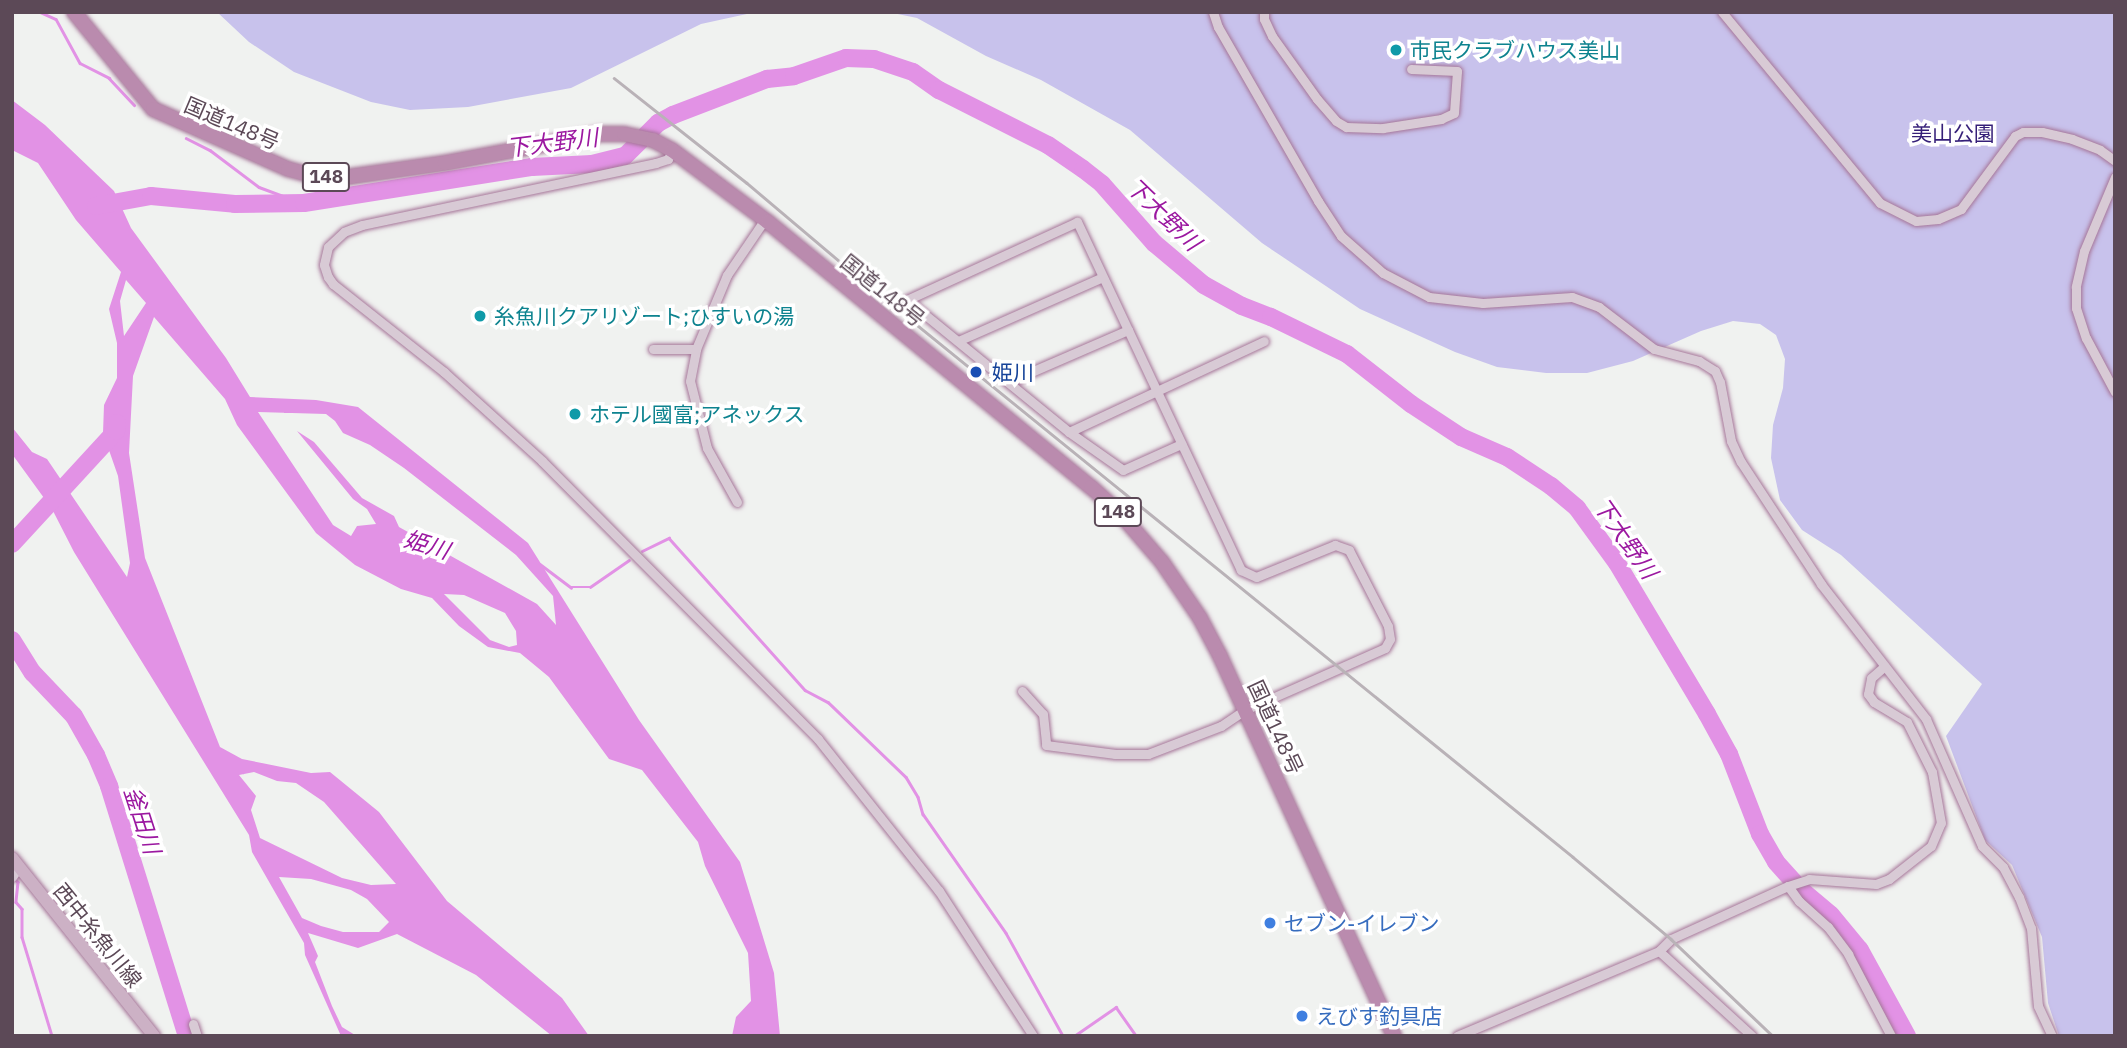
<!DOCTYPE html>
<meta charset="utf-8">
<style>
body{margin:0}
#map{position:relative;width:2127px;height:1048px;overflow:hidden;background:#f0f2f0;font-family:"IBM Plex Sans","Noto Sans JP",sans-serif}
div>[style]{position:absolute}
.green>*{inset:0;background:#c8c2ec}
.water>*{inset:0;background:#e292e5}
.stream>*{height:2.5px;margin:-1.25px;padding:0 1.25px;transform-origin:1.25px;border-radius:1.25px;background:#e292e5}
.river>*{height:18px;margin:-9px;padding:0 9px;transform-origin:9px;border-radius:9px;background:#e292e5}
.roads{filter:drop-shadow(0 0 2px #a67699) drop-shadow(0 0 2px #a67699)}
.minor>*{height:9px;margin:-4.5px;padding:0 4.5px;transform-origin:4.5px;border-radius:4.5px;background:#d8cad5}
.major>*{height:12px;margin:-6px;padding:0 6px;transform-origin:6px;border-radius:6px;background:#ccb1c5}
.highway>*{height:14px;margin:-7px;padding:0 7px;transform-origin:7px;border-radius:7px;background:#ba8bae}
.rail>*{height:2.5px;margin:-1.25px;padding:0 1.25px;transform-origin:1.25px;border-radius:1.25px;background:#b9b2b7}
.dots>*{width:19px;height:19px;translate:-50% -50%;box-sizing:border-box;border:4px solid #fff;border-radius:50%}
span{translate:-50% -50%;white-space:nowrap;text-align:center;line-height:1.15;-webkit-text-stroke:7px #fff;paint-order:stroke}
.shield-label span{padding:2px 5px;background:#fff;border:2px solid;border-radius:5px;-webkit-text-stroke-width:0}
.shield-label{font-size:19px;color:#5c4957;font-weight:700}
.culture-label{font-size:21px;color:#0d838f}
.left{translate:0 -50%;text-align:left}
.street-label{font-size:21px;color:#5c4957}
.park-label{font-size:21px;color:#351f78}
.transit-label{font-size:21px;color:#164399}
.shop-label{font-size:21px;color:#366cbe}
.water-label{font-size:23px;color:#9b18a0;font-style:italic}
.frame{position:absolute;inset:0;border:14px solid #5c4957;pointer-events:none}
</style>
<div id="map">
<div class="green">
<i style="clip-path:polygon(217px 12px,756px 12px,701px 24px,571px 88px,468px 107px,410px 110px,371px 102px,294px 72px,249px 42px)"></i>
<i style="clip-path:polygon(888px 12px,2115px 12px,2115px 1036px,2059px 1036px,2048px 1003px,2042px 937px,2012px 865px,1985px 840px,1946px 736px,1982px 684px,1841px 555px,1802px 530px,1780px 500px,1771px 458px,1773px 425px,1783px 388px,1785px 359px,1776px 335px,1760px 324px,1733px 321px,1701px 331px,1633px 361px,1587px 373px,1546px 373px,1497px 367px,1455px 352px,1360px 309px,1262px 243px,1130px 130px,1041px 80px,986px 56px,917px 18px)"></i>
</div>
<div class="water">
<i style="clip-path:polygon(evenodd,12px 100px,45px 125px,114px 191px,131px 228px,226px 358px,250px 397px,316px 400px,358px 407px,528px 543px,639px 720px,740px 862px,774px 973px,780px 1036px,732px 1036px,736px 1017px,751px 1001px,748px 953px,705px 866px,698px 842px,642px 770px,609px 759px,549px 677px,520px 653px,488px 647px,459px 626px,432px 598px,401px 589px,355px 565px,316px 533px,237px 425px,225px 399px,154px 317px,133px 376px,129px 453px,145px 558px,220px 747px,242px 759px,311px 773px,330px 772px,379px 812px,447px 901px,562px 998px,589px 1036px,552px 1036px,476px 975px,397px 934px,358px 948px,308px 933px,318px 956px,315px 962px,332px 1006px,342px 1027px,355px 1035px,366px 1036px,341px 1036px,305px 955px,304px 943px,252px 852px,249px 835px,74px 552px,52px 509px,12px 454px,12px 427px,32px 452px,47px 459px,127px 577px,130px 563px,118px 476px,103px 433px,104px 405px,117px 378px,117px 343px,109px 309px,121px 272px,76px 220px,38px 163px,12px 150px,12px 100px,126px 280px,146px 303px,124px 336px,120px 301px,126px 280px,12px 100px,258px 412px,326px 414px,335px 421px,343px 433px,370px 445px,404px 468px,516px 555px,553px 596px,556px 625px,537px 604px,399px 527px,394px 516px,362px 498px,314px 442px,297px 431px,353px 499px,367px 509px,376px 524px,357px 526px,351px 536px,333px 525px,258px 412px,12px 100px,444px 594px,464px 595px,505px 613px,516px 631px,517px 645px,509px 647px,490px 640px,444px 594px,12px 100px,254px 772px,277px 781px,296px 783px,324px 802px,396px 884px,371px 885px,342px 878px,260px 838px,251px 810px,256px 796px,239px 775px,254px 772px,12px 100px,279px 877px,311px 879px,351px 890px,367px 899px,389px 922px,379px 932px,343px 932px,321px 926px,302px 918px,279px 877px)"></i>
</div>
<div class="stream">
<i style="left:40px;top:12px;width:17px;rotate:24deg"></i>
<i style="left:56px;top:19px;width:50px;rotate:61.4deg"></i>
<i style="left:80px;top:63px;width:33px;rotate:27deg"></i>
<i style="left:109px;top:78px;width:37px;rotate:47deg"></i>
<i style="left:186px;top:138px;width:27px;rotate:27deg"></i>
<i style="left:210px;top:150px;width:61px;rotate:37.1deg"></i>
<i style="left:259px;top:187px;width:46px;rotate:20.4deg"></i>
<i style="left:642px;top:551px;width:30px;rotate:-26deg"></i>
<i style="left:669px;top:538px;width:204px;rotate:48.2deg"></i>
<i style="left:805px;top:690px;width:26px;rotate:28deg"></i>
<i style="left:828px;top:702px;width:108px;rotate:43.9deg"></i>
<i style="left:906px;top:777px;width:23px;rotate:59deg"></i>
<i style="left:918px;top:797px;width:18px;rotate:74deg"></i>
<i style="left:923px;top:814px;width:145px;rotate:55.1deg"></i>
<i style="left:1006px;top:933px;width:118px;rotate:61deg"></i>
<i style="left:540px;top:564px;width:39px;rotate:37deg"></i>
<i style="left:571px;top:587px;width:19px"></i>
<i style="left:590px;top:587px;width:47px;rotate:-34.7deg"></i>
<i style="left:15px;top:879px;width:4px;rotate:45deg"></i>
<i style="left:18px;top:882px;width:20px;rotate:96deg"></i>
<i style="left:16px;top:902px;width:9px;rotate:49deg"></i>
<i style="left:22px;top:909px;width:28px;rotate:90deg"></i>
<i style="left:22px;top:937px;width:103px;rotate:73.1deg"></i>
<i style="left:1074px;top:1036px;width:51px;rotate:-34.6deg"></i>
<i style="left:1116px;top:1007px;width:35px;rotate:55deg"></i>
</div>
<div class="river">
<i style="left:96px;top:206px;width:56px;rotate:-10.3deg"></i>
<i style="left:151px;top:196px;width:84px;rotate:5.4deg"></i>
<i style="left:235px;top:204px;width:69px;rotate:-0.8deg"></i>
<i style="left:304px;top:203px;width:231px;rotate:-9deg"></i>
<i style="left:532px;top:167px;width:60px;rotate:-2.9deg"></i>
<i style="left:592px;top:164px;width:34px;rotate:-14deg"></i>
<i style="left:625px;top:156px;width:47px;rotate:-45deg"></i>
<i style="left:658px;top:123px;width:17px;rotate:-28deg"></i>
<i style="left:673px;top:115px;width:101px;rotate:-21deg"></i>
<i style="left:767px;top:79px;width:27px;rotate:-6deg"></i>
<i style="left:794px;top:76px;width:55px;rotate:-19.1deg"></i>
<i style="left:846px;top:58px;width:28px;rotate:2deg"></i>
<i style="left:874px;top:59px;width:41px;rotate:18.4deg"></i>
<i style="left:913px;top:72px;width:32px;rotate:35deg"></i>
<i style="left:939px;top:90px;width:122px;rotate:26.8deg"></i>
<i style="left:1048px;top:145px;width:42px;rotate:34.4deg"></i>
<i style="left:1083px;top:169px;width:24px;rotate:38deg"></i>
<i style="left:1102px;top:184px;width:79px;rotate:48.6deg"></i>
<i style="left:1154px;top:243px;width:65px;rotate:40deg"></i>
<i style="left:1204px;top:285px;width:43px;rotate:28.9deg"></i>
<i style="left:1242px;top:306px;width:31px;rotate:21deg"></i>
<i style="left:1271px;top:317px;width:85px;rotate:26deg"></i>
<i style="left:1347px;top:354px;width:81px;rotate:38deg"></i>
<i style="left:1411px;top:404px;width:60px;rotate:33.4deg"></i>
<i style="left:1461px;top:437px;width:50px;rotate:23.5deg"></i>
<i style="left:1507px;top:457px;width:53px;rotate:33.4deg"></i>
<i style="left:1551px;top:486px;width:34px;rotate:40deg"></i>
<i style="left:1577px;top:508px;width:68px;rotate:54deg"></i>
<i style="left:1617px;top:563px;width:176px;rotate:59.2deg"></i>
<i style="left:1707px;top:714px;width:46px;rotate:61.2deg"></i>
<i style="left:1729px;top:754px;width:86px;rotate:68.8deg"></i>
<i style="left:1760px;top:834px;width:32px;rotate:60deg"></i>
<i style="left:1776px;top:862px;width:36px;rotate:48deg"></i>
<i style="left:1800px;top:889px;width:40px;rotate:40deg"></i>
<i style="left:1831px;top:915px;width:45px;rotate:50.4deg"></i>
<i style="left:1860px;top:950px;width:98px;rotate:61.3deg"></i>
<i style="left:12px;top:544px;width:154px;rotate:-47.4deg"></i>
<i style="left:116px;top:431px;width:8px;rotate:-83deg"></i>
<i style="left:12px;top:640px;width:39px;rotate:58deg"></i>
<i style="left:33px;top:673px;width:59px;rotate:46.4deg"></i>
<i style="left:74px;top:716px;width:45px;rotate:60.6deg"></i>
<i style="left:96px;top:755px;width:34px;rotate:67deg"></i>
<i style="left:109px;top:786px;width:262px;rotate:72.7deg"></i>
</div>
<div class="roads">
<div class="minor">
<i style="left:1213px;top:12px;width:16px;rotate:72deg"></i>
<i style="left:1218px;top:27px;width:201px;rotate:60.1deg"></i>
<i style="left:1318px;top:201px;width:42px;rotate:56.7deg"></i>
<i style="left:1341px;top:236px;width:56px;rotate:41.4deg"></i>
<i style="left:1383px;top:273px;width:52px;rotate:27.6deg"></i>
<i style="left:1429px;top:297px;width:54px;rotate:6.3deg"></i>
<i style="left:1483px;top:303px;width:89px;rotate:-3.9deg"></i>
<i style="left:1572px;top:297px;width:29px;rotate:20deg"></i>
<i style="left:1599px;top:307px;width:69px;rotate:37.4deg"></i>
<i style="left:1654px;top:349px;width:47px;rotate:14.9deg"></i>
<i style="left:1699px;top:361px;width:19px;rotate:32deg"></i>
<i style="left:1715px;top:371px;width:12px;rotate:66deg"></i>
<i style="left:1720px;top:382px;width:60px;rotate:79.4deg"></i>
<i style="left:1731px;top:441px;width:23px;rotate:65deg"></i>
<i style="left:1741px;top:462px;width:146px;rotate:56.7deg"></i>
<i style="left:1821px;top:584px;width:171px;rotate:52.1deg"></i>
<i style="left:1926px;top:719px;width:139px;rotate:66.2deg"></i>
<i style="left:1982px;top:846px;width:30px;rotate:45deg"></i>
<i style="left:2003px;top:867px;width:34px;rotate:62deg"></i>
<i style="left:2019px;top:897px;width:33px;rotate:69deg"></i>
<i style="left:2031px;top:928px;width:78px;rotate:84.9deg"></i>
<i style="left:2038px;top:1006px;width:33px;rotate:65deg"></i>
<i style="left:1264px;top:12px;width:7px;rotate:90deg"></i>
<i style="left:1264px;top:19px;width:19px;rotate:65deg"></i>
<i style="left:1272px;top:36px;width:77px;rotate:54.5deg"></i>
<i style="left:1317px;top:99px;width:29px;rotate:49deg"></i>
<i style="left:1336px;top:121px;width:12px;rotate:31deg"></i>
<i style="left:1346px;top:127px;width:37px;rotate:2deg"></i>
<i style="left:1383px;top:128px;width:59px;rotate:-8.8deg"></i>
<i style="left:1441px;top:119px;width:14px;rotate:-25deg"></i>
<i style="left:1454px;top:113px;width:42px;rotate:-85.9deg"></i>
<i style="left:1457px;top:71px;width:46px;rotate:-177.5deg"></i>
<i style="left:1722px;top:12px;width:248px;rotate:50.4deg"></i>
<i style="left:1880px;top:203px;width:40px;rotate:26.6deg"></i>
<i style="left:1916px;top:221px;width:22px;rotate:-5deg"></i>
<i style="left:1938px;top:219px;width:25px;rotate:-23deg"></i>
<i style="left:1961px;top:209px;width:91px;rotate:-53.5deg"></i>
<i style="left:2015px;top:136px;width:9px;rotate:-27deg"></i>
<i style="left:2023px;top:132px;width:19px"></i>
<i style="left:2042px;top:132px;width:31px;rotate:13deg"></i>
<i style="left:2072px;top:139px;width:30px;rotate:21deg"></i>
<i style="left:2100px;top:150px;width:19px;rotate:36deg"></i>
<i style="left:672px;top:150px;width:10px;rotate:114deg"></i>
<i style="left:668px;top:159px;width:13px;rotate:162deg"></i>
<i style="left:656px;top:163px;width:300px;rotate:168.1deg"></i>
<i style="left:362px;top:225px;width:19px;rotate:159deg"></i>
<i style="left:344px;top:232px;width:22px;rotate:137deg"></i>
<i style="left:328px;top:247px;width:18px;rotate:103deg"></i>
<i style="left:324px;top:265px;width:13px;rotate:72deg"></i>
<i style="left:328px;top:277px;width:9px;rotate:54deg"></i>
<i style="left:333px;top:284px;width:142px;rotate:38.4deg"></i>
<i style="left:444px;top:372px;width:132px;rotate:42.2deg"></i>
<i style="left:542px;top:461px;width:392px;rotate:45.2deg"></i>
<i style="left:818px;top:739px;width:194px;rotate:51.5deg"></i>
<i style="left:939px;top:891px;width:173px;rotate:57deg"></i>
<i style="left:2115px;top:177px;width:80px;rotate:112.7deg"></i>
<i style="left:2084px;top:251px;width:37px;rotate:103deg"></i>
<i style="left:2076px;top:287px;width:21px;rotate:90deg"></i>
<i style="left:2076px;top:308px;width:32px;rotate:72deg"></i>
<i style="left:2086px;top:338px;width:61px;rotate:61.8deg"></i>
<i style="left:958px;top:341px;width:158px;rotate:-23.8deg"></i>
<i style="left:653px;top:349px;width:43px"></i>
<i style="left:1008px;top:382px;width:131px;rotate:-23.4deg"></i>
<i style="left:1069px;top:432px;width:215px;rotate:-25deg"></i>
<i style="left:737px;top:502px;width:62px;rotate:-119.1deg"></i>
<i style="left:707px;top:448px;width:69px;rotate:-104.2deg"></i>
<i style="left:690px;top:381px;width:33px;rotate:-79deg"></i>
<i style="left:696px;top:349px;width:80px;rotate:-67.3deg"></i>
<i style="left:727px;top:275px;width:68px;rotate:-55.8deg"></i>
<i style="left:1022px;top:691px;width:31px;rotate:48deg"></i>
<i style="left:1043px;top:714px;width:31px;rotate:84deg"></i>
<i style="left:1046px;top:745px;width:70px;rotate:7.4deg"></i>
<i style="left:1115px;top:754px;width:33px"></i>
<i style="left:1148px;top:754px;width:78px;rotate:-21deg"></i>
<i style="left:1221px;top:726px;width:29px;rotate:-34deg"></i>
<i style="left:1245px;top:710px;width:153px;rotate:-23.9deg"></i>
<i style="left:1385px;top:648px;width:10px;rotate:-61deg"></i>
<i style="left:1390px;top:639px;width:13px;rotate:-99deg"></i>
<i style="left:1388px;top:626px;width:85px;rotate:-117.2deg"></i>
<i style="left:1349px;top:550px;width:15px;rotate:-160deg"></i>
<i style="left:1335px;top:545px;width:85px;rotate:157.9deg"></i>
<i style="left:1256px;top:577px;width:17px;rotate:-155deg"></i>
<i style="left:1241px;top:570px;width:385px;rotate:-115.2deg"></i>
<i style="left:1077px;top:222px;width:187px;rotate:155.4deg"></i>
<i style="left:907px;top:300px;width:209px;rotate:39.2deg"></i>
<i style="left:1069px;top:432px;width:66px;rotate:35.1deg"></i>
<i style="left:1123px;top:470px;width:64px;rotate:-24.1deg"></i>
<i style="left:12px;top:877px;width:12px;rotate:-55deg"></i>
<i style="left:1788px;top:886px;width:19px;rotate:54deg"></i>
<i style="left:1799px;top:901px;width:39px;rotate:42deg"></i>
<i style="left:1828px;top:927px;width:34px;rotate:53deg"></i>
<i style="left:1848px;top:954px;width:93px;rotate:62.3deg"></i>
<i style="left:1659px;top:951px;width:126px;rotate:42.4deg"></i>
<i style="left:193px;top:1024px;width:13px;rotate:72deg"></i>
<i style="left:1457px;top:1036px;width:219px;rotate:-22.8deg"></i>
<i style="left:1659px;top:951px;width:17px;rotate:-45deg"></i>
<i style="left:1671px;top:939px;width:128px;rotate:-24.4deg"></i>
<i style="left:1788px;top:886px;width:22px;rotate:-18deg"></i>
<i style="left:1809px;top:879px;width:67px;rotate:4.3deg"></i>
<i style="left:1876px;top:884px;width:14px;rotate:-21deg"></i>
<i style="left:1889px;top:879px;width:53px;rotate:-38.2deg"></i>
<i style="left:1931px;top:846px;width:25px;rotate:-67deg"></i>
<i style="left:1941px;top:823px;width:52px;rotate:-100deg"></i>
<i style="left:1932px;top:772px;width:56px;rotate:-116.6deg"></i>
<i style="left:1907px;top:722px;width:39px;rotate:-149deg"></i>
<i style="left:1874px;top:702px;width:10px;rotate:-127deg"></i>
<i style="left:1868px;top:694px;width:16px;rotate:-79deg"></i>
<i style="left:1871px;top:678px;width:18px;rotate:-41deg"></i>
</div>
<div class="major">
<i style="left:12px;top:858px;width:228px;rotate:51.4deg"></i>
</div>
<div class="highway">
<i style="left:74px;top:12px;width:125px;rotate:50.8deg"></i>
<i style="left:153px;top:109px;width:148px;rotate:24deg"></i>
<i style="left:288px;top:169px;width:23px;rotate:15deg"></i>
<i style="left:310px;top:175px;width:37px;rotate:3deg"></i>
<i style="left:347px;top:177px;width:99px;rotate:-8.1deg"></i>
<i style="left:445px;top:163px;width:158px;rotate:-10.6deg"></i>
<i style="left:600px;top:134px;width:24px"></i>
<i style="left:624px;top:134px;width:30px;rotate:12deg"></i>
<i style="left:653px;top:140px;width:21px;rotate:28deg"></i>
<i style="left:672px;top:150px;width:120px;rotate:36.9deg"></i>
<i style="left:768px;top:222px;width:418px;rotate:39.4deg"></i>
<i style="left:1091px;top:487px;width:36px;rotate:42deg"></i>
<i style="left:1118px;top:511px;width:67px;rotate:49.2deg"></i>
<i style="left:1162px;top:562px;width:68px;rotate:55.8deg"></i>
<i style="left:1200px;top:618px;width:43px;rotate:62.2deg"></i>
<i style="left:1220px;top:656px;width:418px;rotate:65.4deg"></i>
</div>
</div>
<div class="rail">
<i style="left:614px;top:78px;width:169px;rotate:38.3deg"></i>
<i style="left:747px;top:183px;width:160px;rotate:40.2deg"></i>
<i style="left:869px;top:286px;width:906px;rotate:39.04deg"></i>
<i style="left:1573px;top:857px;width:128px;rotate:39.9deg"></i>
<i style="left:1671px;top:939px;width:141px;rotate:43.6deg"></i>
</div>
<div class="dots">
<i style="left:1396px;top:50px;background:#0f9aa8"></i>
<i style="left:480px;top:316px;background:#0f9aa8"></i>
<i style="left:976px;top:372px;background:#1a4fb4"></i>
<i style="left:575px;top:414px;background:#0f9aa8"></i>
<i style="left:1270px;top:923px;background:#3f7fe0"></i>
<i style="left:1302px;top:1016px;background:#3f7fe0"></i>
</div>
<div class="shield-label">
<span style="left:326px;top:177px">148</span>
<span style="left:1118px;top:512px">148</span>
</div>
<div class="culture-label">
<span class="left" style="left:1410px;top:50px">市民クラブハウス美山</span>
<span class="left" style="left:494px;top:316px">糸魚川クアリゾート;ひすいの湯</span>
<span class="left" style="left:589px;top:414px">ホテル國富;アネックス</span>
</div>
<div class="street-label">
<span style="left:232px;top:123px;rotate:23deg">国道148号</span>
<span style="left:883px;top:290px;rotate:39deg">国道148号</span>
<span style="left:1276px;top:727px;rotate:65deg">国道148号</span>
<span style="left:98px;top:935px;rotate:51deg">西中糸魚川線</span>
</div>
<div class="park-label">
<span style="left:1953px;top:133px">美山公園</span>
</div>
<div class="transit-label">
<span class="left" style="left:992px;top:372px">姫川</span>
</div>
<div class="shop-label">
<span class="left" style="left:1284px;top:923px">セブン-イレブン</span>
<span class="left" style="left:1316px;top:1016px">えびす釣具店</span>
</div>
<div class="water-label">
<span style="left:552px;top:142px;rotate:-7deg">下大野川</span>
<span style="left:1164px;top:214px;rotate:44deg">下大野川</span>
<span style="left:1626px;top:538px;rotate:55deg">下大野川</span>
<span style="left:427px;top:544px;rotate:17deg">姫川</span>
<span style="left:143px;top:820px;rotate:72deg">釜田川</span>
</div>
<div class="frame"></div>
</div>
